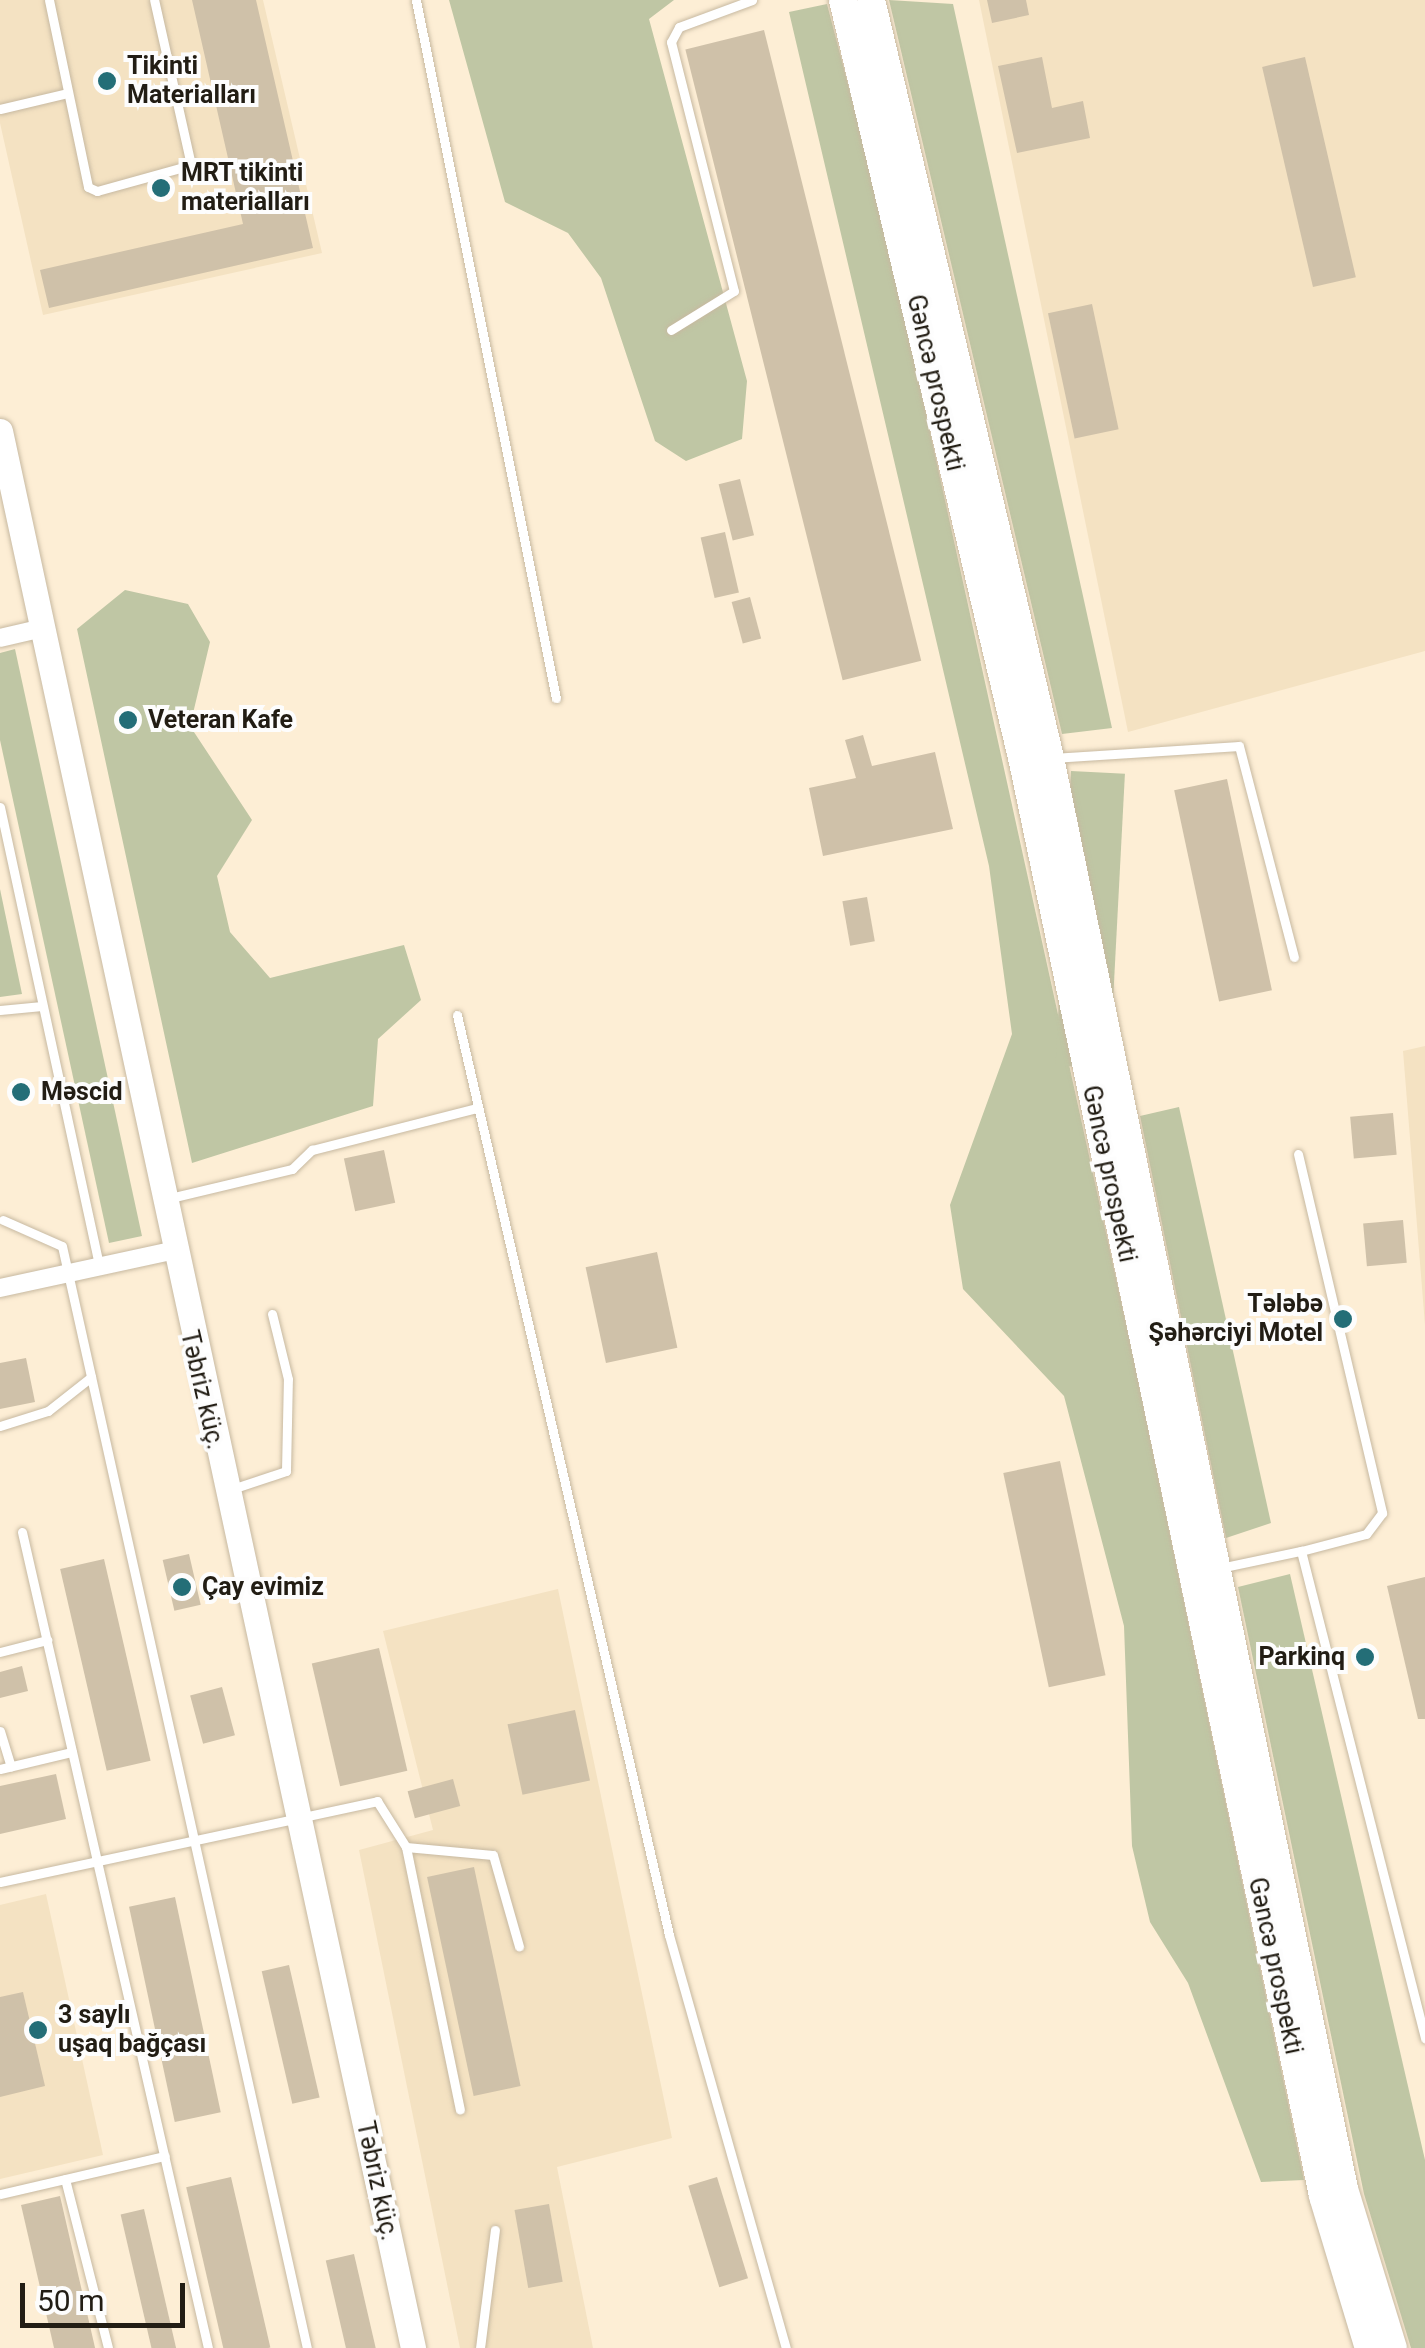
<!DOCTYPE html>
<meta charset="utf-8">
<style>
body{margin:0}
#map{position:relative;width:1425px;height:2348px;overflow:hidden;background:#fdeed5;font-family:Roboto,sans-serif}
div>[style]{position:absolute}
.built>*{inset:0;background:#f4e2c2}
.green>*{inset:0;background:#bfc6a4;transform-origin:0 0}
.building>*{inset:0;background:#cfc1a9;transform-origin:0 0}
.roads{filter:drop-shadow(0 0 2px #c7b9a1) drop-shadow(0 0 2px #c7b9a1)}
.lane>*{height:9px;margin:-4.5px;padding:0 4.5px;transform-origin:4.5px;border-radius:4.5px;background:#fff}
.street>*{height:18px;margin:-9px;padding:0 9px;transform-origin:9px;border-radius:9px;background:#fff}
.secondary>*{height:25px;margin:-12.5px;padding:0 12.5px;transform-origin:12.5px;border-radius:12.5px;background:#fff}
.primary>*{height:28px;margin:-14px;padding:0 14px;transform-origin:14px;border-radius:14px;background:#fff}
.dots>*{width:28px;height:28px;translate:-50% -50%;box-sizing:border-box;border:5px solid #fdfdfd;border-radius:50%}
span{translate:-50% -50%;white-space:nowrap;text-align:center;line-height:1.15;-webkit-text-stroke:8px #fdfdfd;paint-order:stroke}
.poi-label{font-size:25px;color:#221d14;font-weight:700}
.left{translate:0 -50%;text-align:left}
.right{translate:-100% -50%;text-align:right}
.street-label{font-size:25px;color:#221d14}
.scale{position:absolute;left:20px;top:2283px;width:165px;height:45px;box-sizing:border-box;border:5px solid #221d14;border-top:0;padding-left:12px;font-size:30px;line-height:35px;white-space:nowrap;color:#221d14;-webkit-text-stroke:8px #fdfdfd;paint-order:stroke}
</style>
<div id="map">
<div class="built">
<i style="clip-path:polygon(0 0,263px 0,322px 253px,43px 315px,0 123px)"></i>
<i style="clip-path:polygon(979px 0,1425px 0,1425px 651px,1128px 732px)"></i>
<i style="clip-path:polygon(1425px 1046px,1425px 1325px,1403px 1051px)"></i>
<i style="clip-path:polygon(558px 1589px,672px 2138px,557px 2167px,593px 2348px,460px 2348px,359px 1850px,433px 1830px,383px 1631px)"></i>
<i style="clip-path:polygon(46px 1894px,103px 2155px,0 2179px,0 1905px)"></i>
</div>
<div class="green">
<i style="clip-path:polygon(449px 0,674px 0,649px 19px,747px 381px,742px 439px,686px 461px,655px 441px,601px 278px,568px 233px,505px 202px)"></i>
<i style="clip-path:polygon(889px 0,953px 4px,1112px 728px,1062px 734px)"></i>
<i style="clip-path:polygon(827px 4px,883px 218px,1130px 1342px,1304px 2180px,1261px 2182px,1188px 1983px,1150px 1922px,1132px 1846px,1124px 1626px,1064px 1396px,963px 1289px,950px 1205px,1012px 1034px,989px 866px,789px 12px)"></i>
<i style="clip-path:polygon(125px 590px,188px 604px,210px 642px,190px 726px,252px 820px,217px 876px,230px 932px,270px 978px,404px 945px,421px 1000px,378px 1039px,373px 1106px,192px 1163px,77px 629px)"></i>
<i style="clip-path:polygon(15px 649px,142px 1236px,109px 1243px,0 740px,0 653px)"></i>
<i style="left:1071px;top:771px;width:54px;height:295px;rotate:3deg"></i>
<i style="clip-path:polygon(0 889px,22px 994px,0 997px)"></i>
<i style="clip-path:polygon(1179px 1107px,1271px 1523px,1226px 1538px,1140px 1116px)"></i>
<i style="clip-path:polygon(1290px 1574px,1425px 2160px,1425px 2348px,1411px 2348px,1364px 2194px,1238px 1587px)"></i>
</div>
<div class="building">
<i style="clip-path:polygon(192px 0,256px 0,313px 248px,49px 308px,40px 270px,243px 224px)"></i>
<i style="clip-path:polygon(987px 0,1026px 0,1029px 15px,992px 23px)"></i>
<i style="left:764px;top:30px;width:650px;height:81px;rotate:76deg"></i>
<i style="clip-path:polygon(1042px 57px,1052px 108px,1083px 101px,1090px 138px,1017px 153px,998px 66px)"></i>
<i style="left:1305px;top:57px;width:226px;height:44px;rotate:77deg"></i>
<i style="left:1092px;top:304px;width:128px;height:45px;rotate:78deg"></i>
<i style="left:740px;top:479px;width:58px;height:22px;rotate:76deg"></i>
<i style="left:725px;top:532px;width:62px;height:25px;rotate:77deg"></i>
<i style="left:750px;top:597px;width:43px;height:19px;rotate:75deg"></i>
<i style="clip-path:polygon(863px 735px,872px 766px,935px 752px,953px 829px,823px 856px,809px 788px,856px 778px,845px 740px)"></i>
<i style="left:1227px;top:779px;width:216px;height:54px;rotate:78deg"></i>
<i style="left:867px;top:897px;width:45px;height:25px;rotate:80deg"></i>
<i style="left:1393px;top:1113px;width:42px;height:43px;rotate:85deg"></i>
<i style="left:384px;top:1150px;width:54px;height:41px;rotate:78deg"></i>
<i style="left:1403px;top:1220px;width:43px;height:40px;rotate:85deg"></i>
<i style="left:657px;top:1252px;width:98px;height:73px;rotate:78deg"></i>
<i style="clip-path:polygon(26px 1358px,35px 1402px,0 1409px,0 1363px)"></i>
<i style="left:1060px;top:1461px;width:219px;height:58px;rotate:78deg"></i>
<i style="left:189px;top:1554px;width:52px;height:27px;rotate:77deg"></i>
<i style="left:104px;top:1559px;width:207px;height:45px;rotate:77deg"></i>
<i style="clip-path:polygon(1425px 1577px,1425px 1719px,1418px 1719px,1387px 1586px)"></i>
<i style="left:379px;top:1648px;width:126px;height:69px;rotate:77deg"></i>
<i style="clip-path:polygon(22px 1666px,28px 1691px,0 1698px,0 1672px)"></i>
<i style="left:222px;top:1687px;width:50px;height:33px;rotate:75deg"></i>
<i style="left:575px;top:1710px;width:72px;height:69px;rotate:78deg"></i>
<i style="clip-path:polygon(56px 1774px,66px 1819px,0 1834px,0 1786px)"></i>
<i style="left:453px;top:1779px;width:28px;height:47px;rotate:75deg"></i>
<i style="left:474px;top:1867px;width:224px;height:48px;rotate:78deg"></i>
<i style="left:175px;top:1897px;width:220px;height:47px;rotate:78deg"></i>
<i style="left:289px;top:1965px;width:136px;height:28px;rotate:77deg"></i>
<i style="clip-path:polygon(23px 1992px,45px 2086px,0 2097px,0 1997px)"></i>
<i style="left:231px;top:2177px;width:175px;height:46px;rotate:77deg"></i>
<i style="left:717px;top:2177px;width:106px;height:30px;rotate:73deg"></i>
<i style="left:60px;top:2196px;width:156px;height:40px;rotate:77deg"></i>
<i style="left:549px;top:2204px;width:79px;height:35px;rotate:80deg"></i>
<i style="left:144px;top:2209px;width:143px;height:24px;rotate:77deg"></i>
<i style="left:354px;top:2254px;width:97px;height:29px;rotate:77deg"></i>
</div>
<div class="roads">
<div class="lane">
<i style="left:49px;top:0;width:191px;rotate:78.2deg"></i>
<i style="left:88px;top:187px;width:10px;rotate:24deg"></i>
<i style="left:97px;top:191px;width:98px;rotate:-15.5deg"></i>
<i style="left:191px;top:165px;width:169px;rotate:-102.6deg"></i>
<i style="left:416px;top:0;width:712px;rotate:78.66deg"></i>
<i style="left:0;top:109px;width:69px;rotate:-13.4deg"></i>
<i style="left:671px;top:330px;width:74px;rotate:-31.8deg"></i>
<i style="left:734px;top:291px;width:257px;rotate:-104.2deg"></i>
<i style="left:671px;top:42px;width:17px;rotate:-62deg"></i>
<i style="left:679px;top:27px;width:78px;rotate:-20.3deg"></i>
<i style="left:1053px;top:758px;width:186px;rotate:-3.7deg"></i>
<i style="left:1239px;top:746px;width:218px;rotate:75.4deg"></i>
<i style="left:0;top:807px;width:470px;rotate:77.8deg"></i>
<i style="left:0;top:1010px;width:42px;rotate:-5.4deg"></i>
<i style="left:457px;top:1015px;width:944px;rotate:77.02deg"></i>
<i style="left:669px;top:1935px;width:429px;rotate:74.2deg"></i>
<i style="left:1298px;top:1154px;width:369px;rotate:76.8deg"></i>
<i style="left:1382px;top:1513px;width:26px;rotate:127deg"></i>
<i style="left:1366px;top:1534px;width:67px;rotate:165.3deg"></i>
<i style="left:166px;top:1199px;width:130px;rotate:-13.4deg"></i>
<i style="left:292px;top:1169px;width:28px;rotate:-44deg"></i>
<i style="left:312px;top:1150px;width:170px;rotate:-14.3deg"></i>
<i style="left:3px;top:1220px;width:64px;rotate:23.8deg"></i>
<i style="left:62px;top:1246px;width:1129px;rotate:77.47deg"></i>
<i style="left:0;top:1426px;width:50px;rotate:-17.4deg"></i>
<i style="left:48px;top:1411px;width:55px;rotate:-38.3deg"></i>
<i style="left:232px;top:1489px;width:57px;rotate:-18.4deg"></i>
<i style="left:286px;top:1471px;width:92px;rotate:-88.8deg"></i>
<i style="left:288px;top:1379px;width:67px;rotate:-103.8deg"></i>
<i style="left:22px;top:1532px;width:837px;rotate:77.16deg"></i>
<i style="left:1220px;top:1568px;width:83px;rotate:-11.9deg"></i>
<i style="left:1301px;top:1551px;width:503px;rotate:75.71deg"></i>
<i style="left:0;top:1652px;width:49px;rotate:-14.3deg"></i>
<i style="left:0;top:1731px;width:37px;rotate:73deg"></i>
<i style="left:0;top:1769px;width:74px;rotate:-13.3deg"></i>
<i style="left:406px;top:1847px;width:268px;rotate:78.4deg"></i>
<i style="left:0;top:1882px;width:386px;rotate:-12.1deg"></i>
<i style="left:377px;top:1801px;width:54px;rotate:57.8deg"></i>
<i style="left:406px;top:1847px;width:87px;rotate:5.3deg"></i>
<i style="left:493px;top:1855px;width:95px;rotate:74.1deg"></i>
<i style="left:65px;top:2179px;width:174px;rotate:75.7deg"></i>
<i style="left:0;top:2194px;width:169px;rotate:-13deg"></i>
<i style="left:480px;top:2348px;width:119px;rotate:-82.8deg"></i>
</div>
<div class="street">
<i style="left:0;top:638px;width:44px;rotate:-13.1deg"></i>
<i style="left:0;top:1288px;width:175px;rotate:-12.2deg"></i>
</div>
<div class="secondary">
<i style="left:0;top:431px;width:1961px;rotate:77.84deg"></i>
</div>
<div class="primary">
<i style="left:843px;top:0;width:783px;rotate:76.71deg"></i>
<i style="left:1023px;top:762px;width:1465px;rotate:78.18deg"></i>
<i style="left:1323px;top:2196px;width:159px;rotate:73.2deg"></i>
<i style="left:871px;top:0;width:779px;rotate:76.71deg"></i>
<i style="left:1050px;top:758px;width:1461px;rotate:78.39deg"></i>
<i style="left:1344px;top:2189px;width:166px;rotate:72.9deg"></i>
</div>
</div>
<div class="dots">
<i style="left:107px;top:81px;background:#246e77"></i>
<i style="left:161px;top:188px;background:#246e77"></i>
<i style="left:128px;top:720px;background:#246e77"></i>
<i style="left:21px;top:1092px;background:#246e77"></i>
<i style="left:1343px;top:1319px;background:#246e77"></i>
<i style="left:182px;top:1587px;background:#246e77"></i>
<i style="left:1365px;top:1657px;background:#246e77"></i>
<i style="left:38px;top:2030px;background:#246e77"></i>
</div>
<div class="poi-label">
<span class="left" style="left:127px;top:81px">Tikinti<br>Materialları</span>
<span class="left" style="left:181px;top:188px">MRT tikinti<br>materialları</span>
<span class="left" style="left:148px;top:720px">Veteran Kafe</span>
<span class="left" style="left:41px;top:1092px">Məscid</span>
<span class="right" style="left:1323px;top:1319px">Tələbə<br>Şəhərciyi Motel</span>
<span class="left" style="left:202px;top:1587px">Çay evimiz</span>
<span class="right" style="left:1345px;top:1657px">Parkinq</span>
<span class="left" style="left:58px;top:2030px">3 saylı<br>uşaq bağçası</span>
</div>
<div class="street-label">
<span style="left:935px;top:383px;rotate:77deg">Gəncə prospekti</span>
<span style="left:1109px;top:1174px;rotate:78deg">Gəncə prospekti</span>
<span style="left:202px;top:1390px;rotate:77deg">Təbriz küç.</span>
<span style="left:1275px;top:1966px;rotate:78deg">Gəncə prospekti</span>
<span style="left:377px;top:2181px;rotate:78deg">Təbriz küç.</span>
</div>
<div class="scale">50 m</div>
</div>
